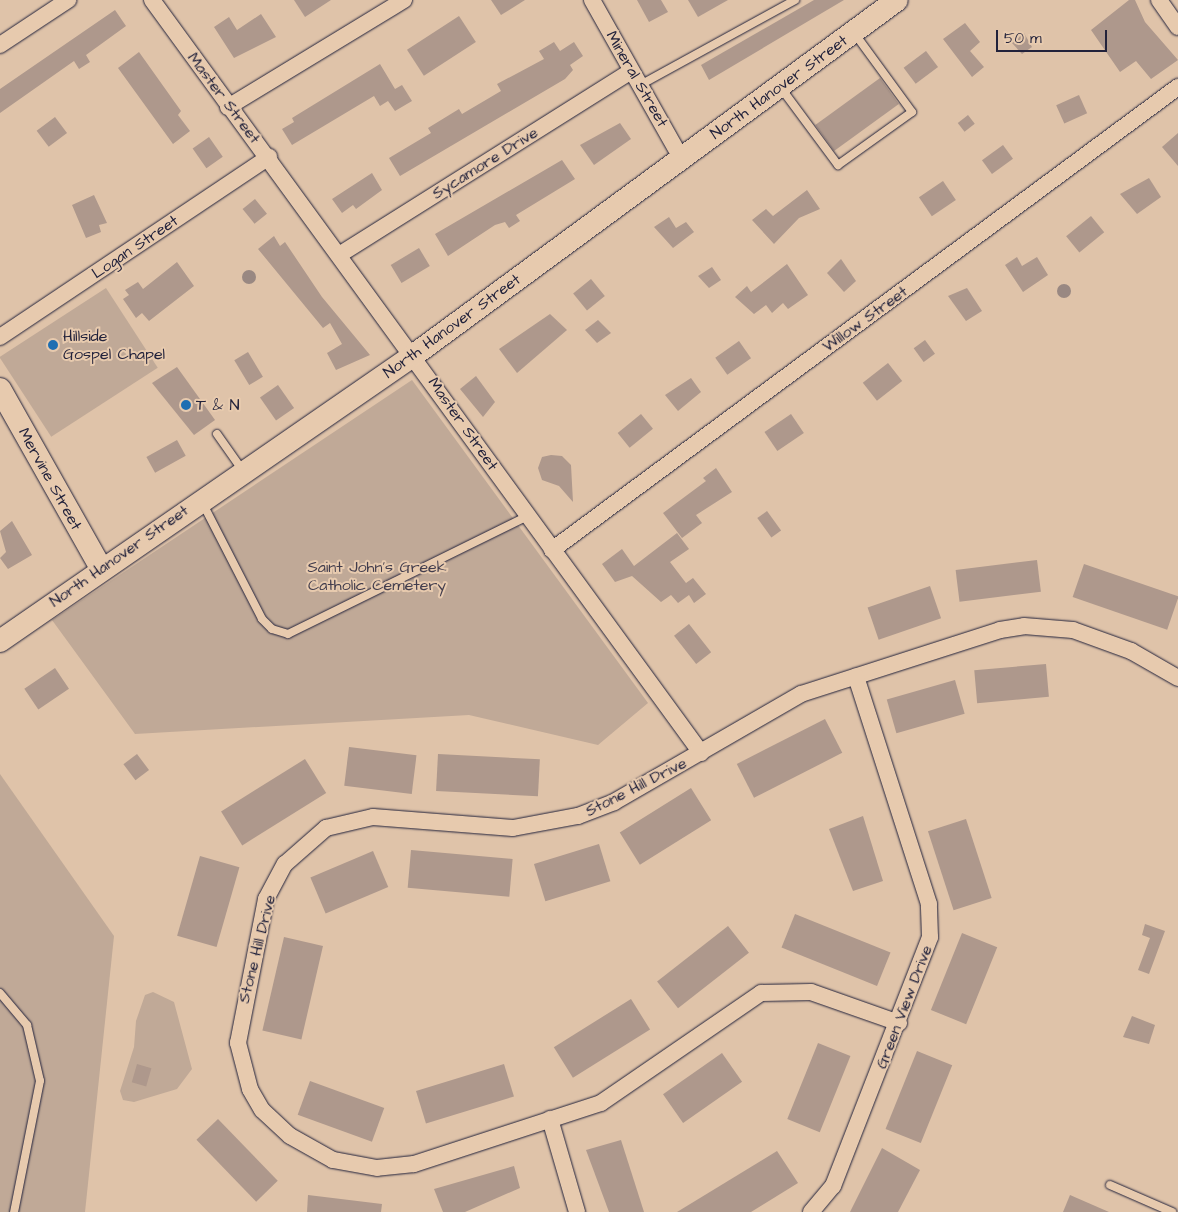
<!DOCTYPE html>
<style>
body{margin:0}
#map{position:relative;width:1178px;height:1212px;overflow:hidden;background:#dfc3a9;font-family:"Architects Daughter",sans-serif}
div>[style]{position:absolute}
.green>*{inset:0;background:#c0a997;transform-origin:0 0}
.water>*{inset:0;background:#998882}
.round{border-radius:50%}
.building>*{inset:0;background:#ae988c;transform-origin:0 0}
.roads{filter:drop-shadow(0 0 1px #22223b) drop-shadow(0 0 1px #22223b)}
.lane>*{height:8px;margin:-4px;padding:0 4px;transform-origin:4px;border-radius:4px;background:#e7caae}
.street>*{height:16px;margin:-8px;padding:0 8px;transform-origin:8px;border-radius:8px;background:#e7caae}
.secondary>*{height:22px;margin:-11px;padding:0 11px;transform-origin:11px;border-radius:11px;background:#e7caae}
.dots>*{width:14px;height:14px;translate:-50% -50%;box-sizing:border-box;border:2px solid #e7caae;border-radius:50%}
span{translate:-50% -50%;white-space:nowrap;text-align:center;line-height:1.15;-webkit-text-stroke:4px #e7caae;paint-order:stroke}
.street-label{font-size:16px;color:#22223b}
.poi-label{font-size:16px;color:#22223b}
.left{translate:0 -50%;text-align:left}
.park-label{font-size:16px;color:#423d4d}
.scale{position:absolute;left:996px;top:30px;width:111px;height:22px;box-sizing:border-box;border:2px solid #22223b;border-top:0;padding-left:6px;font-size:15px;line-height:18px;white-space:nowrap;color:#22223b;-webkit-text-stroke:4px #e7caae;paint-order:stroke}
</style>
<div id="map">
<div class="green">
<i style="left:106px;top:288px;width:95px;height:127px;rotate:57deg"></i>
<i style="clip-path:polygon(412px 380px,648px 703px,598px 745px,469px 715px,135px 734px,52px 620px)"></i>
<i style="clip-path:polygon(0 774px,114px 936px,85px 1212px,0 1212px)"></i>
<i style="clip-path:polygon(153px 992px,174px 1002px,192px 1069px,177px 1089px,134px 1102px,123px 1100px,120px 1091px,134px 1047px,136px 1021px,145px 995px)"></i>
</div>
<div class="water">
<i class="round" style="left:242px;top:270px;width:14px;height:14px"></i>
<i class="round" style="left:1057px;top:284px;width:14px;height:14px"></i>
</div>
<div class="building">
<i style="clip-path:polygon(294px 0,331px 0,305px 17px)"></i>
<i style="clip-path:polygon(491px 0,525px 0,501px 15px)"></i>
<i style="clip-path:polygon(637px 0,661px 0,668px 12px,649px 22px)"></i>
<i style="clip-path:polygon(688px 0,728px 0,698px 17px)"></i>
<i style="clip-path:polygon(814px 0,844px 0,709px 80px,701px 65px)"></i>
<i style="clip-path:polygon(1129px 0,1135px 0,1145px 22px,1178px 60px,1151px 79px,1136px 61px,1120px 72px,1091px 30px)"></i>
<i style="clip-path:polygon(115px 10px,126px 26px,86px 55px,90px 62px,79px 69px,74px 61px,0 113px,0 89px)"></i>
<i style="clip-path:polygon(261px 14px,276px 37px,234px 58px,214px 27px,229px 17px,237px 30px)"></i>
<i style="left:459px;top:16px;width:31px;height:62px;rotate:57deg"></i>
<i style="clip-path:polygon(965px 23px,980px 42px,970px 51px,984px 67px,972px 77px,943px 39px)"></i>
<i style="clip-path:polygon(1024px 33px,1032px 47px,1022px 54px,1012px 43px)"></i>
<i style="clip-path:polygon(554px 42px,560px 51px,574px 42px,583px 56px,570px 65px,573px 70px,565px 79px,400px 176px,389px 158px,431px 133px,428px 128px,459px 109px,462px 114px,501px 91px,497px 84px,544px 59px,539px 51px)"></i>
<i style="left:926px;top:51px;width:20px;height:28px;rotate:53deg"></i>
<i style="clip-path:polygon(139px 52px,181px 111px,178px 115px,190px 131px,173px 144px,118px 68px)"></i>
<i style="clip-path:polygon(380px 64px,395px 89px,402px 85px,412px 101px,395px 111px,388px 101px,380px 106px,374px 96px,292px 145px,282px 129px,294px 122px,292px 118px)"></i>
<i style="left:880px;top:78px;width:32px;height:80px;rotate:54deg"></i>
<i style="left:1079px;top:95px;width:20px;height:25px;rotate:66deg"></i>
<i style="left:968px;top:115px;width:11px;height:13px;rotate:52deg"></i>
<i style="left:55px;top:117px;width:20px;height:23px;rotate:53deg"></i>
<i style="clip-path:polygon(620px 123px,631px 139px,594px 165px,580px 145px)"></i>
<i style="clip-path:polygon(1178px 133px,1178px 166px,1162px 147px)"></i>
<i style="left:209px;top:137px;width:24px;height:20px;rotate:55deg"></i>
<i style="left:1003px;top:145px;width:17px;height:26px;rotate:54deg"></i>
<i style="clip-path:polygon(562px 160px,575px 179px,516px 215px,520px 221px,509px 228px,505px 222px,495px 225px,448px 256px,435px 234px)"></i>
<i style="clip-path:polygon(372px 173px,382px 190px,356px 209px,353px 205px,342px 213px,332px 199px)"></i>
<i style="clip-path:polygon(1149px 178px,1161px 197px,1137px 214px,1120px 194px)"></i>
<i style="left:943px;top:181px;width:23px;height:29px;rotate:56deg"></i>
<i style="clip-path:polygon(807px 190px,820px 209px,799px 218px,774px 244px,752px 220px,766px 209px,773px 216px)"></i>
<i style="clip-path:polygon(94px 195px,107px 223px,99px 225px,101px 232px,86px 238px,72px 205px)"></i>
<i style="left:255px;top:199px;width:19px;height:16px;rotate:51deg"></i>
<i style="left:1091px;top:216px;width:21px;height:32px;rotate:51deg"></i>
<i style="clip-path:polygon(669px 217px,676px 228px,686px 222px,694px 232px,673px 248px,654px 227px)"></i>
<i style="clip-path:polygon(274px 236px,280px 246px,285px 242px,322px 297px,370px 355px,336px 370px,327px 353px,342px 344px,330px 323px,323px 328px,258px 249px)"></i>
<i style="left:419px;top:248px;width:21px;height:33px;rotate:59deg"></i>
<i style="clip-path:polygon(1017px 257px,1022px 266px,1037px 257px,1048px 275px,1023px 292px,1005px 265px)"></i>
<i style="clip-path:polygon(841px 259px,856px 281px,844px 292px,827px 273px)"></i>
<i style="clip-path:polygon(177px 262px,194px 286px,149px 321px,142px 313px,136px 318px,123px 299px,129px 295px,125px 290px,138px 282px,143px 289px)"></i>
<i style="clip-path:polygon(787px 264px,808px 295px,788px 309px,783px 303px,772px 313px,766px 305px,754px 314px,735px 297px,747px 286px,751px 292px)"></i>
<i style="clip-path:polygon(712px 267px,721px 280px,709px 288px,698px 276px)"></i>
<i style="left:591px;top:279px;width:22px;height:23px;rotate:51deg"></i>
<i style="clip-path:polygon(967px 288px,982px 311px,966px 321px,948px 296px)"></i>
<i style="clip-path:polygon(550px 314px,567px 330px,517px 373px,499px 349px)"></i>
<i style="clip-path:polygon(598px 320px,611px 333px,597px 343px,585px 330px)"></i>
<i style="left:925px;top:340px;width:17px;height:14px;rotate:54deg"></i>
<i style="left:739px;top:341px;width:21px;height:29px;rotate:55deg"></i>
<i style="left:248px;top:352px;width:29px;height:16px;rotate:59deg"></i>
<i style="left:888px;top:363px;width:23px;height:32px;rotate:52deg"></i>
<i style="clip-path:polygon(177px 367px,215px 420px,194px 435px,152px 383px)"></i>
<i style="clip-path:polygon(476px 376px,495px 402px,483px 417px,460px 389px)"></i>
<i style="clip-path:polygon(691px 378px,701px 392px,678px 411px,665px 395px)"></i>
<i style="left:278px;top:385px;width:28px;height:22px;rotate:55deg"></i>
<i style="left:641px;top:414px;width:19px;height:30px;rotate:51deg"></i>
<i style="left:791px;top:414px;width:23px;height:32px;rotate:56deg"></i>
<i style="left:177px;top:440px;width:18px;height:35px;rotate:61deg"></i>
<i style="clip-path:polygon(551px 455px,562px 456px,571px 465px,573px 502px,559px 486px,542px 480px,538px 468px,542px 457px)"></i>
<i style="clip-path:polygon(716px 468px,732px 492px,696px 515px,702px 523px,682px 538px,663px 513px,706px 481px,703px 478px)"></i>
<i style="left:767px;top:511px;width:24px;height:12px;rotate:54deg"></i>
<i style="clip-path:polygon(12px 521px,32px 555px,8px 569px,0 558px,6px 552px,0 531px)"></i>
<i style="clip-path:polygon(677px 533px,689px 549px,670px 562px,686px 583px,693px 578px,706px 594px,694px 603px,689px 595px,678px 603px,671px 595px,661px 602px,632px 576px,615px 582px,602px 564px,622px 549px,634px 566px)"></i>
<i style="left:1037px;top:560px;width:32px;height:82px;rotate:83deg"></i>
<i style="left:1084px;top:564px;width:100px;height:35px;rotate:19deg"></i>
<i style="left:930px;top:586px;width:34px;height:66px;rotate:71deg"></i>
<i style="left:689px;top:624px;width:36px;height:19px;rotate:52deg"></i>
<i style="left:1046px;top:664px;width:33px;height:72px;rotate:85deg"></i>
<i style="left:55px;top:668px;width:25px;height:37px;rotate:56deg"></i>
<i style="left:955px;top:680px;width:35px;height:71px;rotate:74deg"></i>
<i style="left:825px;top:719px;width:38px;height:99px;rotate:63deg"></i>
<i style="left:349px;top:747px;width:68px;height:39px;rotate:7deg"></i>
<i style="left:137px;top:754px;width:20px;height:17px;rotate:53deg"></i>
<i style="left:438px;top:754px;width:102px;height:37px;rotate:3deg"></i>
<i style="left:305px;top:759px;width:40px;height:99px;rotate:58deg"></i>
<i style="left:691px;top:788px;width:38px;height:84px;rotate:58deg"></i>
<i style="clip-path:polygon(863px 816px,883px 881px,853px 891px,829px 829px)"></i>
<i style="left:966px;top:819px;width:83px;height:40px;rotate:72deg"></i>
<i style="left:599px;top:844px;width:39px;height:68px;rotate:73deg"></i>
<i style="left:411px;top:850px;width:102px;height:38px;rotate:5deg"></i>
<i style="left:373px;top:851px;width:39px;height:68px;rotate:67deg"></i>
<i style="left:200px;top:856px;width:41px;height:83px;rotate:16deg"></i>
<i style="left:795px;top:914px;width:103px;height:36px;rotate:22deg"></i>
<i style="clip-path:polygon(1145px 924px,1165px 931px,1149px 974px,1138px 970px,1150px 938px,1142px 935px)"></i>
<i style="left:728px;top:926px;width:34px;height:90px;rotate:52deg"></i>
<i style="left:962px;top:933px;width:38px;height:83px;rotate:22deg"></i>
<i style="left:284px;top:937px;width:40px;height:96px;rotate:13deg"></i>
<i style="left:631px;top:999px;width:36px;height:91px;rotate:58deg"></i>
<i style="clip-path:polygon(1132px 1016px,1155px 1025px,1149px 1044px,1123px 1037px)"></i>
<i style="left:818px;top:1043px;width:35px;height:82px;rotate:22deg"></i>
<i style="left:917px;top:1051px;width:38px;height:84px;rotate:22deg"></i>
<i style="left:722px;top:1053px;width:35px;height:72px;rotate:55deg"></i>
<i style="left:137px;top:1064px;width:15px;height:19px;rotate:16deg"></i>
<i style="left:504px;top:1064px;width:34px;height:92px;rotate:73deg"></i>
<i style="left:310px;top:1081px;width:79px;height:36px;rotate:20deg"></i>
<i style="left:218px;top:1119px;width:86px;height:30px;rotate:46deg"></i>
<i style="clip-path:polygon(621px 1140px,644px 1212px,609px 1212px,586px 1150px)"></i>
<i style="clip-path:polygon(882px 1148px,920px 1170px,898px 1212px,850px 1212px)"></i>
<i style="clip-path:polygon(777px 1151px,798px 1183px,751px 1212px,677px 1212px)"></i>
<i style="clip-path:polygon(514px 1166px,520px 1188px,465px 1212px,443px 1212px,434px 1189px)"></i>
<i style="clip-path:polygon(308px 1195px,382px 1204px,381px 1212px,307px 1212px)"></i>
<i style="clip-path:polygon(1070px 1195px,1109px 1212px,1063px 1212px)"></i>
</div>
<div class="roads">
<div class="lane">
<i style="left:640px;top:85px;width:177px;rotate:-28.7deg"></i>
<i style="left:781px;top:88px;width:96px;rotate:53.5deg"></i>
<i style="left:838px;top:165px;width:91px;rotate:-35.6deg"></i>
<i style="left:912px;top:112px;width:97px;rotate:-126.2deg"></i>
<i style="left:217px;top:434px;width:45px;rotate:54.9deg"></i>
<i style="left:203px;top:504px;width:129px;rotate:62.8deg"></i>
<i style="left:262px;top:619px;width:14px;rotate:45deg"></i>
<i style="left:272px;top:629px;width:17px;rotate:17deg"></i>
<i style="left:288px;top:634px;width:267px;rotate:-26.2deg"></i>
<i style="left:0;top:993px;width:42px;rotate:49.8deg"></i>
<i style="left:27px;top:1025px;width:57px;rotate:76.9deg"></i>
<i style="left:40px;top:1081px;width:134px;rotate:101.2deg"></i>
<i style="left:1110px;top:1185px;width:68px;rotate:23.5deg"></i>
</div>
<div class="street">
<i style="left:152px;top:0;width:932px;rotate:53.9deg"></i>
<i style="left:592px;top:0;width:181px;rotate:60.6deg"></i>
<i style="left:1159px;top:0;width:33px;rotate:55deg"></i>
<i style="left:0;top:45px;width:82px;rotate:-33.5deg"></i>
<i style="left:228px;top:107px;width:206px;rotate:-31.3deg"></i>
<i style="left:339px;top:255px;width:345px;rotate:-32.2deg"></i>
<i style="left:0;top:337px;width:324px;rotate:-33.8deg"></i>
<i style="left:552px;top:550px;width:779px;rotate:-36.49deg"></i>
<i style="left:899px;top:1023px;width:93px;rotate:-160.6deg"></i>
<i style="left:811px;top:992px;width:50px;rotate:178.9deg"></i>
<i style="left:761px;top:993px;width:194px;rotate:145.5deg"></i>
<i style="left:601px;top:1103px;width:197px;rotate:161.9deg"></i>
<i style="left:414px;top:1164px;width:37px;rotate:174deg"></i>
<i style="left:377px;top:1168px;width:45px;rotate:-169.7deg"></i>
<i style="left:333px;top:1160px;width:49px;rotate:-150.8deg"></i>
<i style="left:290px;top:1136px;width:38px;rotate:-137deg"></i>
<i style="left:262px;top:1110px;width:24px;rotate:-120deg"></i>
<i style="left:250px;top:1089px;width:48px;rotate:-104.6deg"></i>
<i style="left:238px;top:1043px;width:147px;rotate:-79deg"></i>
<i style="left:266px;top:899px;width:40px;rotate:-62deg"></i>
<i style="left:285px;top:864px;width:55px;rotate:-41.3deg"></i>
<i style="left:326px;top:828px;width:48px;rotate:-13.2deg"></i>
<i style="left:373px;top:817px;width:140px;rotate:4.5deg"></i>
<i style="left:513px;top:828px;width:66px;rotate:-10.5deg"></i>
<i style="left:578px;top:816px;width:39px;rotate:-21deg"></i>
<i style="left:614px;top:802px;width:216px;rotate:-30deg"></i>
<i style="left:801px;top:694px;width:209px;rotate:-17.8deg"></i>
<i style="left:1000px;top:630px;width:24px;rotate:-9deg"></i>
<i style="left:1024px;top:626px;width:49px;rotate:4.7deg"></i>
<i style="left:1073px;top:630px;width:62px;rotate:19.9deg"></i>
<i style="left:1131px;top:651px;width:54px;rotate:29.9deg"></i>
<i style="left:550px;top:1119px;width:97px;rotate:73.8deg"></i>
<i style="left:811px;top:1212px;width:34px;rotate:-50deg"></i>
<i style="left:833px;top:1186px;width:267px;rotate:-68.7deg"></i>
<i style="left:930px;top:937px;width:33px;rotate:-92deg"></i>
<i style="left:929px;top:904px;width:239px;rotate:-107.8deg"></i>
</div>
<div class="secondary">
<i style="left:0;top:389px;width:206px;rotate:60.6deg"></i>
<i style="left:0;top:641px;width:503px;rotate:-34.64deg"></i>
<i style="left:414px;top:355px;width:599px;rotate:-36.32deg"></i>
</div>
</div>
<div class="dots">
<i style="left:53px;top:345px;background:#1f6fb2"></i>
<i style="left:186px;top:405px;background:#1f6fb2"></i>
</div>
<div class="street-label">
<span style="left:637px;top:79px;rotate:60deg">Mineral Street</span>
<span style="left:779px;top:87px;rotate:-36deg">North Hanover Street</span>
<span style="left:224px;top:98px;rotate:53deg">Master Street</span>
<span style="left:485px;top:163px;rotate:-32deg">Sycamore Drive</span>
<span style="left:135px;top:247px;rotate:-34deg">Logan Street</span>
<span style="left:865px;top:319px;rotate:-36deg">Willow Street</span>
<span style="left:452px;top:326px;rotate:-36deg">North Hanover Street</span>
<span style="left:463px;top:424px;rotate:55deg">Master Street</span>
<span style="left:50px;top:479px;rotate:61deg">Mervine Street</span>
<span style="left:119px;top:556px;rotate:-35deg">North Hanover Street</span>
<span style="left:636px;top:787px;rotate:-27deg">Stone Hill Drive</span>
<span style="left:257px;top:949px;rotate:-76deg">Stone Hill Drive</span>
<span style="left:904px;top:1007px;rotate:-69deg">Green View Drive</span>
</div>
<div class="poi-label">
<span class="left" style="left:63px;top:345px">Hillside<br>Gospel Chapel</span>
<span class="left" style="left:196px;top:405px">T &amp; N</span>
</div>
<div class="park-label">
<span style="left:377px;top:576px">Saint John's Greek<br>Catholic Cemetery</span>
</div>
<div class="scale">50 m</div>
</div>
